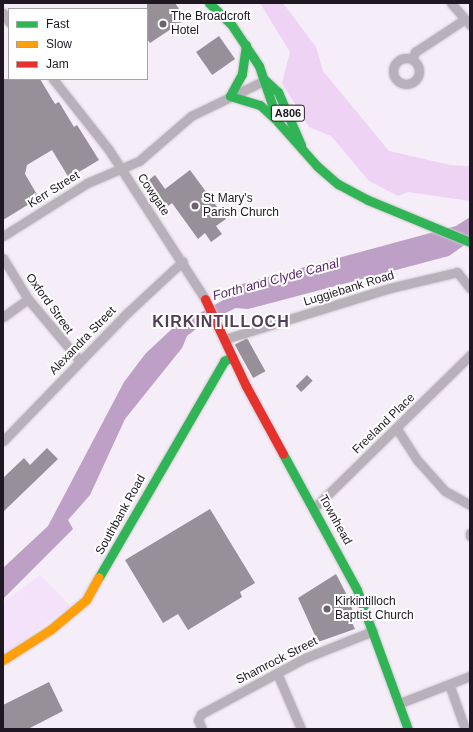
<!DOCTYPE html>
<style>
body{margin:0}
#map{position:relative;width:473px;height:732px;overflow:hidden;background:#f5edf7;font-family:Helvetica,sans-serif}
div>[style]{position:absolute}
.built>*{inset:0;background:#f4e1fa}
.green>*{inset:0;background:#eed3f5}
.water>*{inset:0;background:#bea0c7}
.building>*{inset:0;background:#979099;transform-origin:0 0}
.roads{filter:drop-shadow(0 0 1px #cec7d0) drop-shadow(0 0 1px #cec7d0)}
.street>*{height:9px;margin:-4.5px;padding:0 4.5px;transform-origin:4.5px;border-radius:4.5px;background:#b8b1ba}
.street>.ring{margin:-4.5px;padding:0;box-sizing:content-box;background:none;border:9px solid #b8b1ba;border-radius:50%}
.fast>*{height:9px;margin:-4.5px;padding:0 4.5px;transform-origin:4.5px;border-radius:4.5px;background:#30b455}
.slow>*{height:9px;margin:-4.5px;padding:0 4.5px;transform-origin:4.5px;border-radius:4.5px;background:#ff9f0a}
.jam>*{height:9px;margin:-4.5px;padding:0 4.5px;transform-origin:4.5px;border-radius:4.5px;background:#e5322d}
.dots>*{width:11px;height:11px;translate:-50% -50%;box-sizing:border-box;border:2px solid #fff;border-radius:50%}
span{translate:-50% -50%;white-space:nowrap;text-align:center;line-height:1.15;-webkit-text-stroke:4px #fff;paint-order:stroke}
.shield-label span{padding:1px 3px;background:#fff;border:1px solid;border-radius:3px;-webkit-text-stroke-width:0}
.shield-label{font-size:11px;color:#1f1722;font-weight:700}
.poi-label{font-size:12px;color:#1f1722}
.left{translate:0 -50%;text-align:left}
.street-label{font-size:12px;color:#1f1722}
.water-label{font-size:13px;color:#592767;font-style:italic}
.district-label{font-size:16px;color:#513e56;font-weight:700;letter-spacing:1px}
.frame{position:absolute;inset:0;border:4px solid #1f1722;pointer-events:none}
.legend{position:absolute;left:8px;top:8px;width:140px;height:72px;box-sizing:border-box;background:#fff;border:1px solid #a5a2a7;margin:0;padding:5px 7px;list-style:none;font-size:12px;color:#1f1722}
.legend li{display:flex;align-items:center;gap:8px;height:20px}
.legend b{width:20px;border:1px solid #a5a2a7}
</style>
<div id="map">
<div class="built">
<i style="clip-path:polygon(40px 575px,70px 606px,3px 655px,3px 603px)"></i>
</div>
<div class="green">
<i style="clip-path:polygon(260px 3px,283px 3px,316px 47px,323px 71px,389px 151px,450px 165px,470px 166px,470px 201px,408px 192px,398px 196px,369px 181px,331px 136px,309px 127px,282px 83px,290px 52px)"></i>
</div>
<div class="water">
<i style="clip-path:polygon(470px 217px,470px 241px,449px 256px,248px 309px,236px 308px,204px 323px,187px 336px,182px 348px,125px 419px,90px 495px,68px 520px,73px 529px,3px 599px,3px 568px,48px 526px,124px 382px,146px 353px,173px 328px,227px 298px,235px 286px,456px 226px)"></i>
</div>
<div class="building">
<i style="clip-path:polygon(147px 3px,175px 3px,186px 19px,150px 43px,147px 39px)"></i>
<i style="left:219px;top:36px;width:28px;height:28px;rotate:55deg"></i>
<i style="clip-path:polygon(3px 79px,40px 79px,55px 104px,59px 102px,74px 127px,77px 125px,99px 160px,69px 178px,52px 150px,27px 165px,25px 174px,39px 198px,3px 220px)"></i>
<i style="clip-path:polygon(190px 170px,226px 219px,216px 226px,222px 234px,211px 242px,205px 233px,198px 239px,172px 203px,164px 209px,145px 183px,155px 175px,165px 189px)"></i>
<i style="left:247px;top:338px;width:38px;height:14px;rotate:61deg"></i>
<i style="left:307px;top:375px;width:8px;height:16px;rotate:45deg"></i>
<i style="clip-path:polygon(47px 448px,58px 459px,3px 512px,3px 478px,24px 458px,30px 465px)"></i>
<i style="clip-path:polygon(210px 509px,255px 583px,240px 592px,242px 597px,188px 630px,178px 614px,163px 623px,125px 560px)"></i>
<i style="clip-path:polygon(336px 574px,349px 599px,353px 612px,348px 614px,355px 629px,318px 642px,298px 598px)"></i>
<i style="clip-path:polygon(49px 682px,63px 711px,28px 729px,3px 729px,3px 705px)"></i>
</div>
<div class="roads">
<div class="street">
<i style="left:451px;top:3px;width:29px;rotate:49deg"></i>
<i style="left:3px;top:13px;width:11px;rotate:56deg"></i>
<i class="ring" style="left:393px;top:58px;width:17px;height:17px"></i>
<i style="left:412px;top:59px;width:8px;rotate:-67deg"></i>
<i style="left:415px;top:52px;width:60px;rotate:-33.4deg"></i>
<i style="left:53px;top:79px;width:90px;rotate:51.7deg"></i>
<i style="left:109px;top:150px;width:177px;rotate:57.2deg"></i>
<i style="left:3px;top:236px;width:99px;rotate:-32.2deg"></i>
<i style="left:87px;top:183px;width:56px;rotate:-22.9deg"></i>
<i style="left:139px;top:161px;width:69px;rotate:-40.9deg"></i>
<i style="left:191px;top:116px;width:82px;rotate:-25.9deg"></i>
<i style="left:3px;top:258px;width:48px;rotate:58.6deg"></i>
<i style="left:28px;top:299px;width:81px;rotate:50deg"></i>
<i style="left:3px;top:317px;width:31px;rotate:-36deg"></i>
<i style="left:225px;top:339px;width:173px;rotate:-17.2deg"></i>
<i style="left:390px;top:288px;width:69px;rotate:-13.4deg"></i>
<i style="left:457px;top:272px;width:21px;rotate:51deg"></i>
<i style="left:397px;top:429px;width:38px;rotate:57deg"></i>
<i style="left:418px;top:461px;width:40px;rotate:48deg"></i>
<i style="left:445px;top:491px;width:29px;rotate:29deg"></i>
<i style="left:3px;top:441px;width:178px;rotate:-45.9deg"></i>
<i style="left:127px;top:313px;width:76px;rotate:-42.9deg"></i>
<i style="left:314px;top:508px;width:219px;rotate:-44.4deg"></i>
<i style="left:470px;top:536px;width:3px;rotate:-90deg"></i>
<i style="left:277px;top:673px;width:61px;rotate:66.8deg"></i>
<i style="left:449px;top:684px;width:48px;rotate:70.4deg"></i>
<i style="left:400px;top:703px;width:75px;rotate:-21.1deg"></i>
<i style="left:202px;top:729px;width:10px;rotate:-114deg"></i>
<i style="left:198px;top:720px;width:7px;rotate:-63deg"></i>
<i style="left:201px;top:714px;width:118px;rotate:-28.3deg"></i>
<i style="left:305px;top:658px;width:73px;rotate:-21.7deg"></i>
</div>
<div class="fast">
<i style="left:209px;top:3px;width:30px;rotate:44deg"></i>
<i style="left:231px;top:24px;width:50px;rotate:56.3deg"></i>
<i style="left:259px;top:66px;width:59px;rotate:71.3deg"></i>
<i style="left:278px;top:122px;width:59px;rotate:48.4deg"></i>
<i style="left:317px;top:166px;width:28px;rotate:41deg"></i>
<i style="left:338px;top:184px;width:34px;rotate:28deg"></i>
<i style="left:368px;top:200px;width:110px;rotate:22.4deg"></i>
<i style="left:246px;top:45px;width:29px;rotate:98deg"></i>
<i style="left:242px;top:74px;width:25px;rotate:119deg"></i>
<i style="left:230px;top:96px;width:31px;rotate:17deg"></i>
<i style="left:260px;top:105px;width:21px;rotate:43deg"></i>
<i style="left:265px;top:80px;width:18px;rotate:43deg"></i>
<i style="left:278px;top:92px;width:58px;rotate:66.5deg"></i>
<i style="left:283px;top:454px;width:155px;rotate:61.4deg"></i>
<i style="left:357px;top:590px;width:148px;rotate:69.9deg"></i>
<i style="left:99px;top:577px;width:250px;rotate:-59.9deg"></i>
<i style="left:224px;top:361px;width:9px;rotate:-27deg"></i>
</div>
<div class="slow">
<i style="left:3px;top:660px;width:56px;rotate:-32.6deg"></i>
<i style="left:50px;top:630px;width:47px;rotate:-39.8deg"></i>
<i style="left:86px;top:600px;width:26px;rotate:-61deg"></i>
</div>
<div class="jam">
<i style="left:205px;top:299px;width:96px;rotate:64.8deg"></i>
<i style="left:246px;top:386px;width:77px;rotate:61.4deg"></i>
</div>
</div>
<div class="dots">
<i style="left:163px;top:24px;background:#6a626d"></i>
<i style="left:195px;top:206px;background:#6a626d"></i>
<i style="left:327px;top:609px;background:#6a626d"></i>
</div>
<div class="shield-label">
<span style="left:288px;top:113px">A806</span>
</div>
<div class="poi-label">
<span class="left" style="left:171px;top:24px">The Broadcroft<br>Hotel</span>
<span class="left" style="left:203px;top:206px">St Mary's<br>Parish Church</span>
<span class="left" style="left:335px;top:609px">Kirkintilloch<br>Baptist Church</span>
</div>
<div class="street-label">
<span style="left:54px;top:190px;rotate:-32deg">Kerr Street</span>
<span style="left:153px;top:195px;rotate:56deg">Cowgate</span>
<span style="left:349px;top:289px;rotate:-17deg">Luggiebank Road</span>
<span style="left:49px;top:304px;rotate:54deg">Oxford Street</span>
<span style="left:83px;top:341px;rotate:-46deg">Alexandra Street</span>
<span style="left:384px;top:424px;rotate:-44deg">Freeland Place</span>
<span style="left:121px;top:515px;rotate:-61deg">Southbank Road</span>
<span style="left:335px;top:520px;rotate:61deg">Townhead</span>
<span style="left:277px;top:661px;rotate:-27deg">Shamrock Street</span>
</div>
<div class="water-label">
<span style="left:276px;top:280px;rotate:-15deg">Forth and Clyde Canal</span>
</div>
<div class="district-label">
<span style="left:221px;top:322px">KIRKINTILLOCH</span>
</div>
<div class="frame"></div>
<ul class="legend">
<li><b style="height:5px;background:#30b455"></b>Fast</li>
<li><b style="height:5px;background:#ff9f0a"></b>Slow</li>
<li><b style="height:5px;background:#e5322d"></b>Jam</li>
</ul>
</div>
